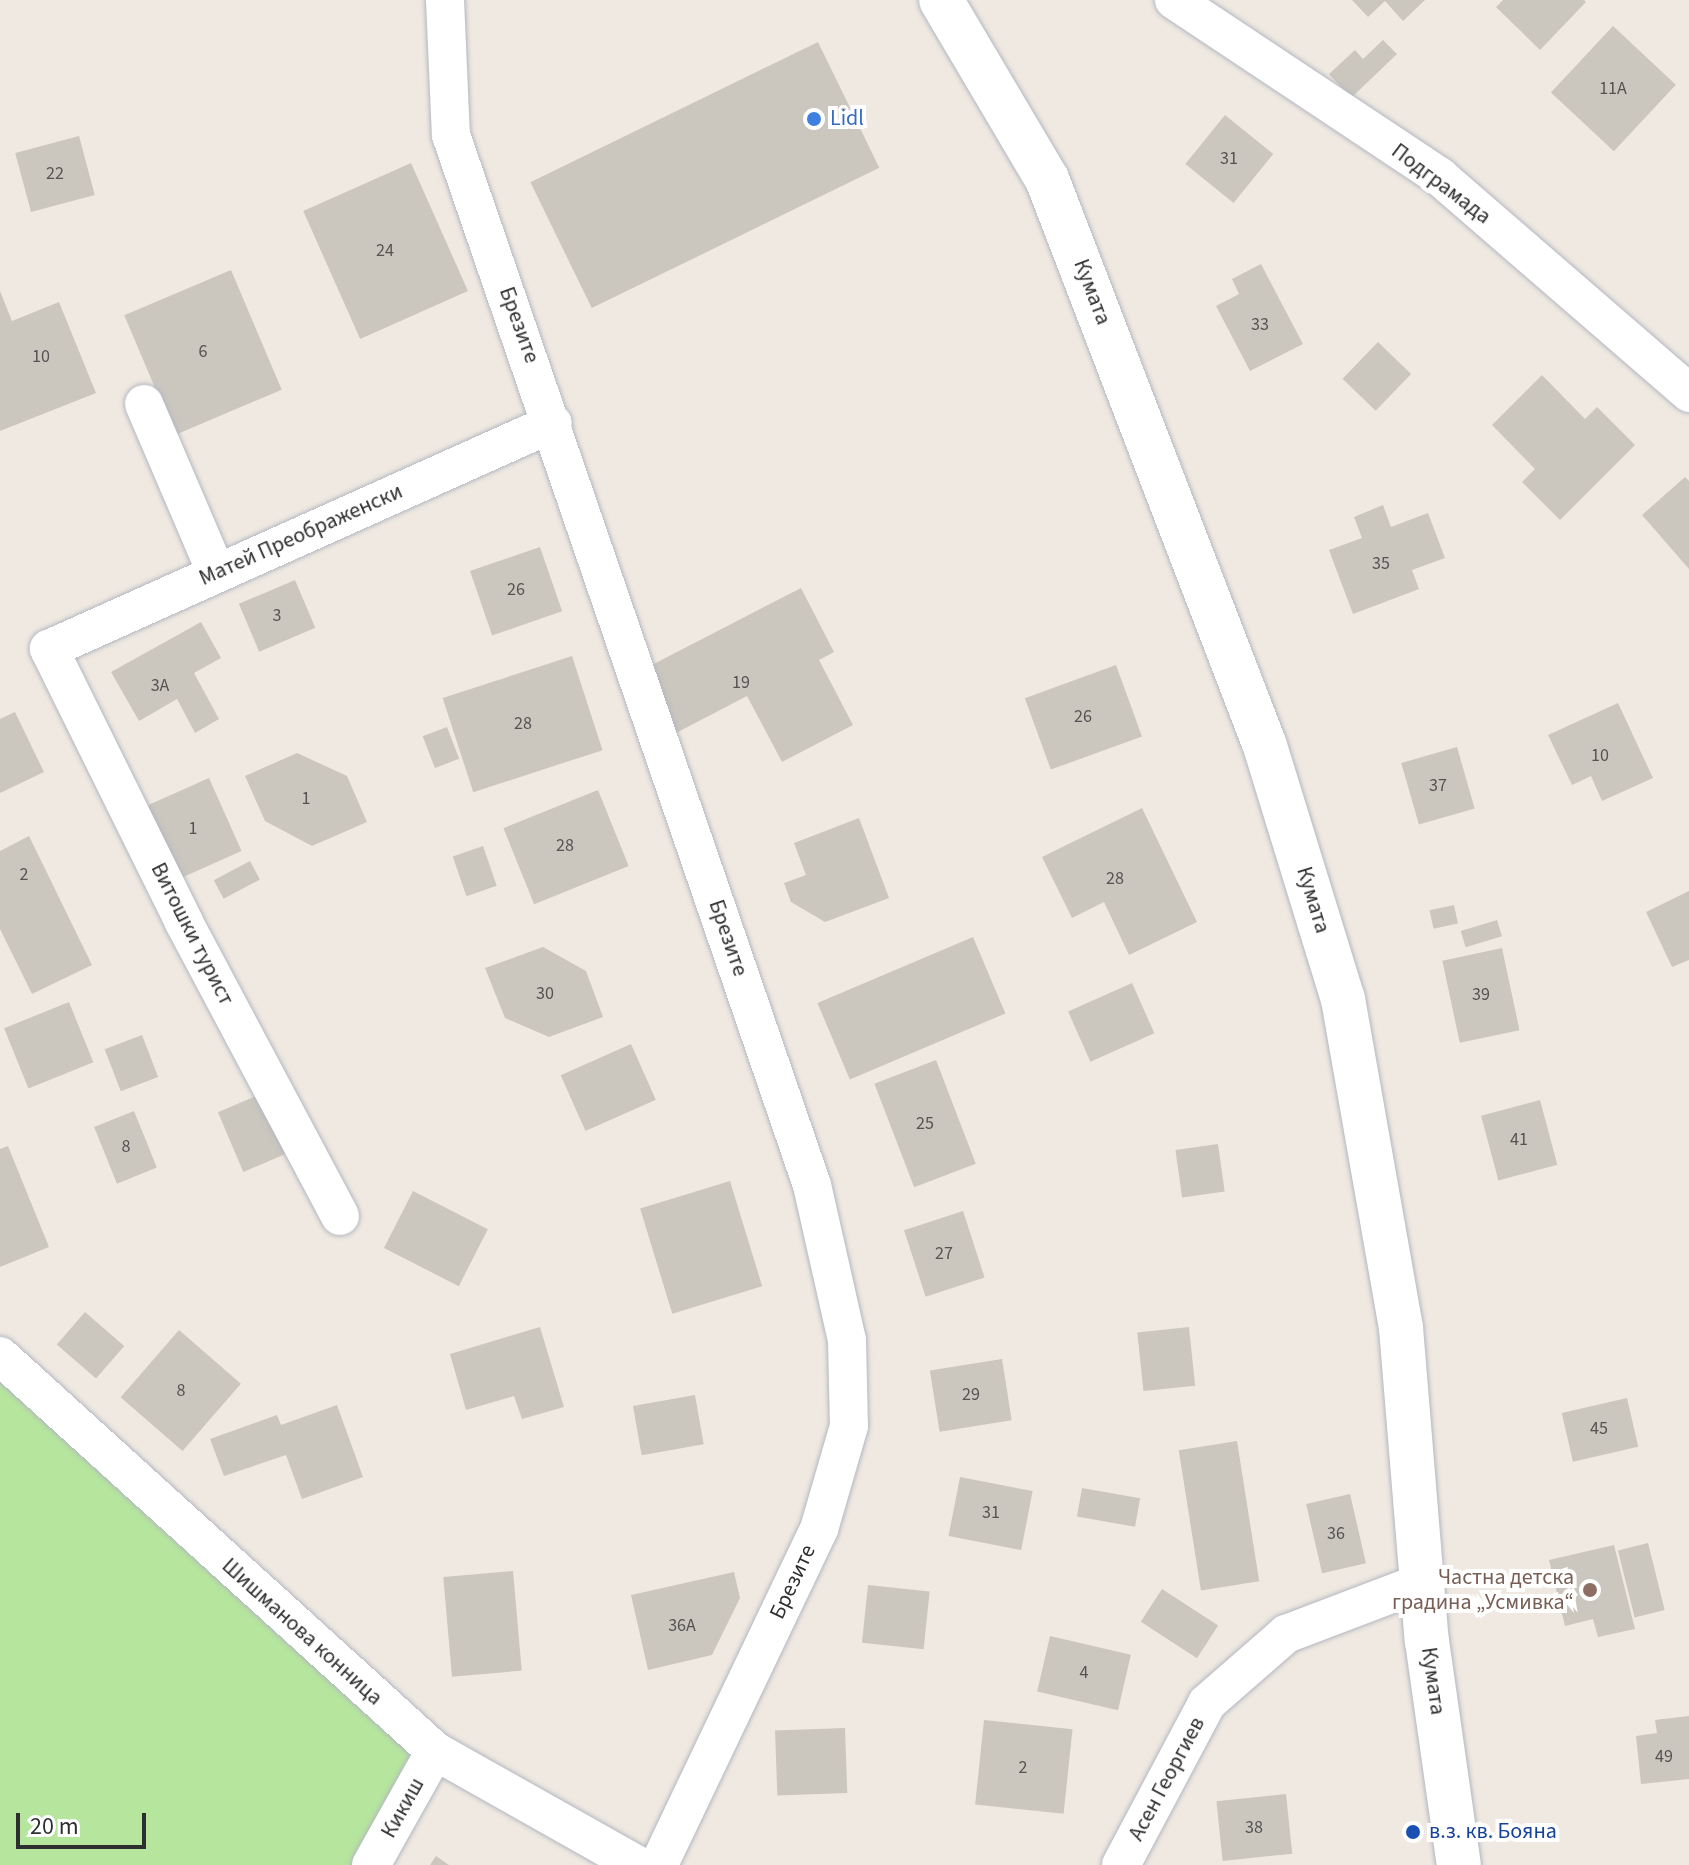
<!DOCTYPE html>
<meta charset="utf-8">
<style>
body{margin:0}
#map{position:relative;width:1689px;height:1865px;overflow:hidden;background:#efe9e1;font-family:"Source Sans 3",sans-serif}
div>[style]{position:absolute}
.green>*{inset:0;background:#b6e59e}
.building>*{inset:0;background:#cbc7bf;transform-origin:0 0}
.roads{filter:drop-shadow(0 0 2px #b4b7c1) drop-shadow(0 0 2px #b4b7c1)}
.street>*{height:38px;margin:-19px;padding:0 19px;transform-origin:19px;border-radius:19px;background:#fff}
.secondary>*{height:44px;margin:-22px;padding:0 22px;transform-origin:22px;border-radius:22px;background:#fff}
.dots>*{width:22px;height:22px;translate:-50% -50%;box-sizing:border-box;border:4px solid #fff;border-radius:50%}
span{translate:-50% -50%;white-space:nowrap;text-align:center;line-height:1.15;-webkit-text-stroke:8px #fff;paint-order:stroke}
.number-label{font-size:18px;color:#555452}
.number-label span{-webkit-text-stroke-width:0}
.shop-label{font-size:22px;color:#366cbe}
.left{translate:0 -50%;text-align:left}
.street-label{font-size:22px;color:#2e2e2e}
.education-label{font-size:22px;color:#785e54}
.right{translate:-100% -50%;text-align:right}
.transit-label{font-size:22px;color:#164399}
.scale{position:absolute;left:16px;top:1813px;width:130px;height:36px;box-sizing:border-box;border:4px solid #2e2e2e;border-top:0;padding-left:10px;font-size:24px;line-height:28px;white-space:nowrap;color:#2e2e2e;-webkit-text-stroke:6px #fff;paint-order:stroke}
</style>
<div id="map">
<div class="green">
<i style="clip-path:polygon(0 1356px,435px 1751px,366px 1865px,0 1865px)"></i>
</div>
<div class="building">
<i style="clip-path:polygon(1352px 0,1425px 0,1403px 21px,1385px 1px,1368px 17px)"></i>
<i style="clip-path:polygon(1503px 0,1584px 0,1586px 2px,1540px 50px,1496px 7px)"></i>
<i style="left:1613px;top:26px;width:86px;height:91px;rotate:43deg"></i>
<i style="clip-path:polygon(1383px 40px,1397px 54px,1351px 98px,1329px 74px,1355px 50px,1363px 59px)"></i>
<i style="left:818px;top:42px;width:140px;height:320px;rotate:64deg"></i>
<i style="left:1225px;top:115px;width:62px;height:63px;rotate:39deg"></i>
<i style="left:79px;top:136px;width:61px;height:66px;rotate:75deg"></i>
<i style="left:411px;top:163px;width:140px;height:118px;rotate:66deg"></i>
<i style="clip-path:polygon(1261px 264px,1303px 344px,1250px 371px,1216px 306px,1239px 294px,1232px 279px)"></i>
<i style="left:231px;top:270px;width:130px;height:116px;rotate:67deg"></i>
<i style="clip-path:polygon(0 291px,12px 321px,59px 302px,96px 393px,0 431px)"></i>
<i style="left:1378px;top:342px;width:46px;height:51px;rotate:44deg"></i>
<i style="clip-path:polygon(1542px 375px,1585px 419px,1597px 407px,1635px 445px,1560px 520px,1522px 482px,1535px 469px,1492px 425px)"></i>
<i style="clip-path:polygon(1685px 477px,1689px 481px,1689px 569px,1642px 515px)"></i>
<i style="clip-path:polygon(1383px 505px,1391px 527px,1428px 513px,1445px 558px,1412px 570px,1419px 589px,1353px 614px,1329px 550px,1362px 538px,1354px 517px)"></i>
<i style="left:540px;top:547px;width:68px;height:74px;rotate:71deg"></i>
<i style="left:295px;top:580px;width:52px;height:61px;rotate:67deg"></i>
<i style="clip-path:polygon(801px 588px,834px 652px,819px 660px,853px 725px,782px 762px,747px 696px,676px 733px,644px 669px)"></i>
<i style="clip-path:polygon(201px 622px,221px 658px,194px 673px,219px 719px,195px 733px,177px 699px,139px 721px,111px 672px)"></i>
<i style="left:572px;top:656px;width:99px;height:136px;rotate:72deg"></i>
<i style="left:1116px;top:665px;width:76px;height:97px;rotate:70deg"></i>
<i style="clip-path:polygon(1618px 703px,1653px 778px,1602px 801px,1591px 776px,1572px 785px,1548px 735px)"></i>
<i style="clip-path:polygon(15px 712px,44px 772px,0 793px,0 719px)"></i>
<i style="left:447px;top:727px;width:34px;height:26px;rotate:69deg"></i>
<i style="left:1457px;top:747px;width:64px;height:58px;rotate:74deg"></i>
<i style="clip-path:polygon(297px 753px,347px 776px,367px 822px,312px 846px,265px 821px,245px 776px)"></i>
<i style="left:209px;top:778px;width:80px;height:70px;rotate:66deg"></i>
<i style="left:598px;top:790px;width:82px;height:102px;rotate:68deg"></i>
<i style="clip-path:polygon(1142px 808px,1197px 922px,1129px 955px,1104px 902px,1072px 918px,1042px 857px)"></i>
<i style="clip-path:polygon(859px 818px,889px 898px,825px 922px,791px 902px,784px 883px,806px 875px,794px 843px)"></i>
<i style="clip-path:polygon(29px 836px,92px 965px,32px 994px,0 929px,0 851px)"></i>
<i style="left:483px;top:846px;width:42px;height:32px;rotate:71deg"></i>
<i style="left:250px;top:861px;width:21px;height:41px;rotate:62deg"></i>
<i style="clip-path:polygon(1689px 891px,1689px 960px,1672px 967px,1646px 912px)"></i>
<i style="left:1454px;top:905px;width:19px;height:25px;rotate:78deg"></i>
<i style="left:1497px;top:920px;width:17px;height:38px;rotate:73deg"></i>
<i style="left:973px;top:937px;width:83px;height:169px;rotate:67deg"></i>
<i style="clip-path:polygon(543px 947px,586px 971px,603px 1017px,549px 1037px,505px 1018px,485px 968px)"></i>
<i style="left:1502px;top:948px;width:84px;height:61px;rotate:78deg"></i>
<i style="left:1132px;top:983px;width:55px;height:70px;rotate:66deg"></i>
<i style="left:69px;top:1002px;width:65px;height:70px;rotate:68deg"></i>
<i style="left:142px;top:1035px;width:45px;height:40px;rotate:69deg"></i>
<i style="left:631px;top:1044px;width:61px;height:77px;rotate:66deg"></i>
<i style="left:936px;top:1060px;width:111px;height:66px;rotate:69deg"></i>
<i style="left:263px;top:1093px;width:65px;height:49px;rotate:67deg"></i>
<i style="left:1540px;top:1100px;width:67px;height:61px;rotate:75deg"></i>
<i style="left:134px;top:1111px;width:61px;height:43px;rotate:68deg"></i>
<i style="left:1218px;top:1144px;width:48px;height:43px;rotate:82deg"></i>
<i style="clip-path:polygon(8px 1146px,49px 1247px,0 1267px,0 1149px)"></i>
<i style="left:730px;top:1181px;width:110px;height:94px;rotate:73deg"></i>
<i style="left:413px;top:1191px;width:84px;height:64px;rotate:27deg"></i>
<i style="left:963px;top:1211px;width:70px;height:62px;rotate:72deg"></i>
<i style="left:85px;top:1312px;width:52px;height:43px;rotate:41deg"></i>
<i style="clip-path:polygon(540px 1327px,564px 1407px,522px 1419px,514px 1396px,466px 1410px,450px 1354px)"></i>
<i style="left:1189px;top:1327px;width:59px;height:52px;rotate:84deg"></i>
<i style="left:179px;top:1330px;width:82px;height:89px;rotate:41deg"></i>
<i style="left:1002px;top:1359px;width:62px;height:73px;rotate:81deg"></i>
<i style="left:695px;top:1395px;width:50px;height:63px;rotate:80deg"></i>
<i style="left:1627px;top:1398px;width:50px;height:67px;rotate:77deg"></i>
<i style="clip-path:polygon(337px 1405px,363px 1477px,302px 1499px,286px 1455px,224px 1476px,210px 1439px,277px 1415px,281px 1425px)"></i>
<i style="left:1237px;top:1441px;width:142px;height:59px;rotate:81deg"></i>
<i style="left:960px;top:1477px;width:74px;height:60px;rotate:11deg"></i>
<i style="left:1082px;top:1488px;width:59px;height:29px;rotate:10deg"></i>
<i style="left:1350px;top:1494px;width:71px;height:45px;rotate:77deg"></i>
<i style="left:1648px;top:1543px;width:69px;height:31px;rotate:76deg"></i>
<i style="clip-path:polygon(1614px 1545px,1635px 1629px,1598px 1637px,1593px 1619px,1565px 1626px,1549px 1560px)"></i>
<i style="left:513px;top:1571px;width:100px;height:70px;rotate:85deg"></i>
<i style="clip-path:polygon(734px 1572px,740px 1598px,712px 1655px,648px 1670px,631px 1595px)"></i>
<i style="left:868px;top:1585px;width:62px;height:58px;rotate:6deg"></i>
<i style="left:1162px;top:1589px;width:67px;height:39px;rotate:33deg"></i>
<i style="left:1050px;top:1636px;width:83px;height:57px;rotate:13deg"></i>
<i style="clip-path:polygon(1689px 1716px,1689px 1779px,1641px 1784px,1636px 1736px,1657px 1733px,1655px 1720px)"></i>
<i style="left:984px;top:1720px;width:89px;height:85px;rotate:6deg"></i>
<i style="left:845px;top:1728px;width:65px;height:70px;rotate:88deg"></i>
<i style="left:1286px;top:1794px;width:60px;height:70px;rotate:84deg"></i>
<i style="clip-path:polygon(436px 1856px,449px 1865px,430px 1865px)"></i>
</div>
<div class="roads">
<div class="street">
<i style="left:445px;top:0;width:135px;rotate:87.5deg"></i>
<i style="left:451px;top:135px;width:1110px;rotate:71.03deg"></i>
<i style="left:812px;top:1185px;width:159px;rotate:77.3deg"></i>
<i style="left:847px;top:1340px;width:86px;rotate:88.7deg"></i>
<i style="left:849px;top:1426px;width:107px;rotate:106.2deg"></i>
<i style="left:819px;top:1529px;width:372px;rotate:115.5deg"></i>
<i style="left:1174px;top:0;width:320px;rotate:33.6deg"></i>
<i style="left:1440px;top:177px;width:330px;rotate:40.9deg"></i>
<i style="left:144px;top:404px;width:183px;rotate:66.8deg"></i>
<i style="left:340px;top:1216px;width:333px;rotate:-118deg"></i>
<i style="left:184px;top:922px;width:305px;rotate:-116.3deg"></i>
<i style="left:49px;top:649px;width:552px;rotate:-24.15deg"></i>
<i style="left:0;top:1356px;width:588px;rotate:42.24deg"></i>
<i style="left:435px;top:1751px;width:232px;rotate:29.4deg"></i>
<i style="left:371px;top:1865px;width:131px;rotate:-60.7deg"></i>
<i style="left:1121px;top:1865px;width:183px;rotate:-62deg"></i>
<i style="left:1207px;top:1703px;width:105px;rotate:-41.1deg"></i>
<i style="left:1286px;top:1634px;width:147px;rotate:-20.8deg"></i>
</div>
<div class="secondary">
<i style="left:941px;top:0;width:208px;rotate:59.4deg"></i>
<i style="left:1047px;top:179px;width:607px;rotate:68.97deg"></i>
<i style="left:1265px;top:746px;width:265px;rotate:72.9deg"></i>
<i style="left:1343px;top:999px;width:334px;rotate:80deg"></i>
<i style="left:1401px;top:1328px;width:314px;rotate:85.3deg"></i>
<i style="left:1427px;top:1641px;width:226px;rotate:81.9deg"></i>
</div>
</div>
<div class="dots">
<i style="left:814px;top:119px;background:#3f7fe0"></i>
<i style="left:1590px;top:1590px;background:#8d6e63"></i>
<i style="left:1413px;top:1832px;background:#1a4fb4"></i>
</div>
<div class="number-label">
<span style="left:1613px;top:89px">11A</span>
<span style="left:1229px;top:159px">31</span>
<span style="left:55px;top:174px">22</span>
<span style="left:385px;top:251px">24</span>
<span style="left:1260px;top:325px">33</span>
<span style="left:203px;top:352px">6</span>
<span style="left:41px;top:357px">10</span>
<span style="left:1381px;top:564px">35</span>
<span style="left:516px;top:590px">26</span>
<span style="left:277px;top:616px">3</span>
<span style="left:741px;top:683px">19</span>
<span style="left:160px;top:686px">3А</span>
<span style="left:1083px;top:717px">26</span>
<span style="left:523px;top:724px">28</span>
<span style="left:1600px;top:756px">10</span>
<span style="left:1438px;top:786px">37</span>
<span style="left:306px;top:799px">1</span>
<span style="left:193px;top:829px">1</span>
<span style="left:565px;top:846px">28</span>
<span style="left:24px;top:875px">2</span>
<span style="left:1115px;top:879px">28</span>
<span style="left:545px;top:994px">30</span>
<span style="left:1481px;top:995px">39</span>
<span style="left:925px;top:1124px">25</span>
<span style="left:1519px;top:1140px">41</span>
<span style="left:126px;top:1147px">8</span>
<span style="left:944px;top:1254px">27</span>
<span style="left:181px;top:1391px">8</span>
<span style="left:971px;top:1395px">29</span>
<span style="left:1599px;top:1429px">45</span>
<span style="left:991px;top:1513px">31</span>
<span style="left:1336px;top:1534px">36</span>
<span style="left:682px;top:1626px">36А</span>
<span style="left:1084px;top:1673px">4</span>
<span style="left:1664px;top:1757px">49</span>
<span style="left:1023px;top:1768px">2</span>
<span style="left:1254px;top:1828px">38</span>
</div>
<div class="shop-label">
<span class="left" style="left:830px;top:119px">Lidl</span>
</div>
<div class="street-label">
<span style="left:1441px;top:184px;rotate:37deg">Подграмада</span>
<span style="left:1092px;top:292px;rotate:69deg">Кумата</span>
<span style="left:519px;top:325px;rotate:70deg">Брезите</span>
<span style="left:301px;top:535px;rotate:-24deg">Матей Преображенски</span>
<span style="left:1313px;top:900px;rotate:73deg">Кумата</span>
<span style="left:192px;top:934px;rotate:63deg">Витошки турист</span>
<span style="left:728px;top:938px;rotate:71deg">Брезите</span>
<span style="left:793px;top:1582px;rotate:-65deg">Брезите</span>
<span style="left:302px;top:1632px;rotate:42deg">Шишманова конница</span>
<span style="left:1433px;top:1681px;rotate:82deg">Кумата</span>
<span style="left:1167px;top:1779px;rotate:-62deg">Асен Георгиев</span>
<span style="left:403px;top:1808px;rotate:-61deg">Кикиш</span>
</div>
<div class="education-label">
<span class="right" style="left:1574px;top:1590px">Частна детска<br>градина „Усмивка“</span>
</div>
<div class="transit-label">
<span class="left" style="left:1429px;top:1832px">в.з. кв. Бояна</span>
</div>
<div class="scale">20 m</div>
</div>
